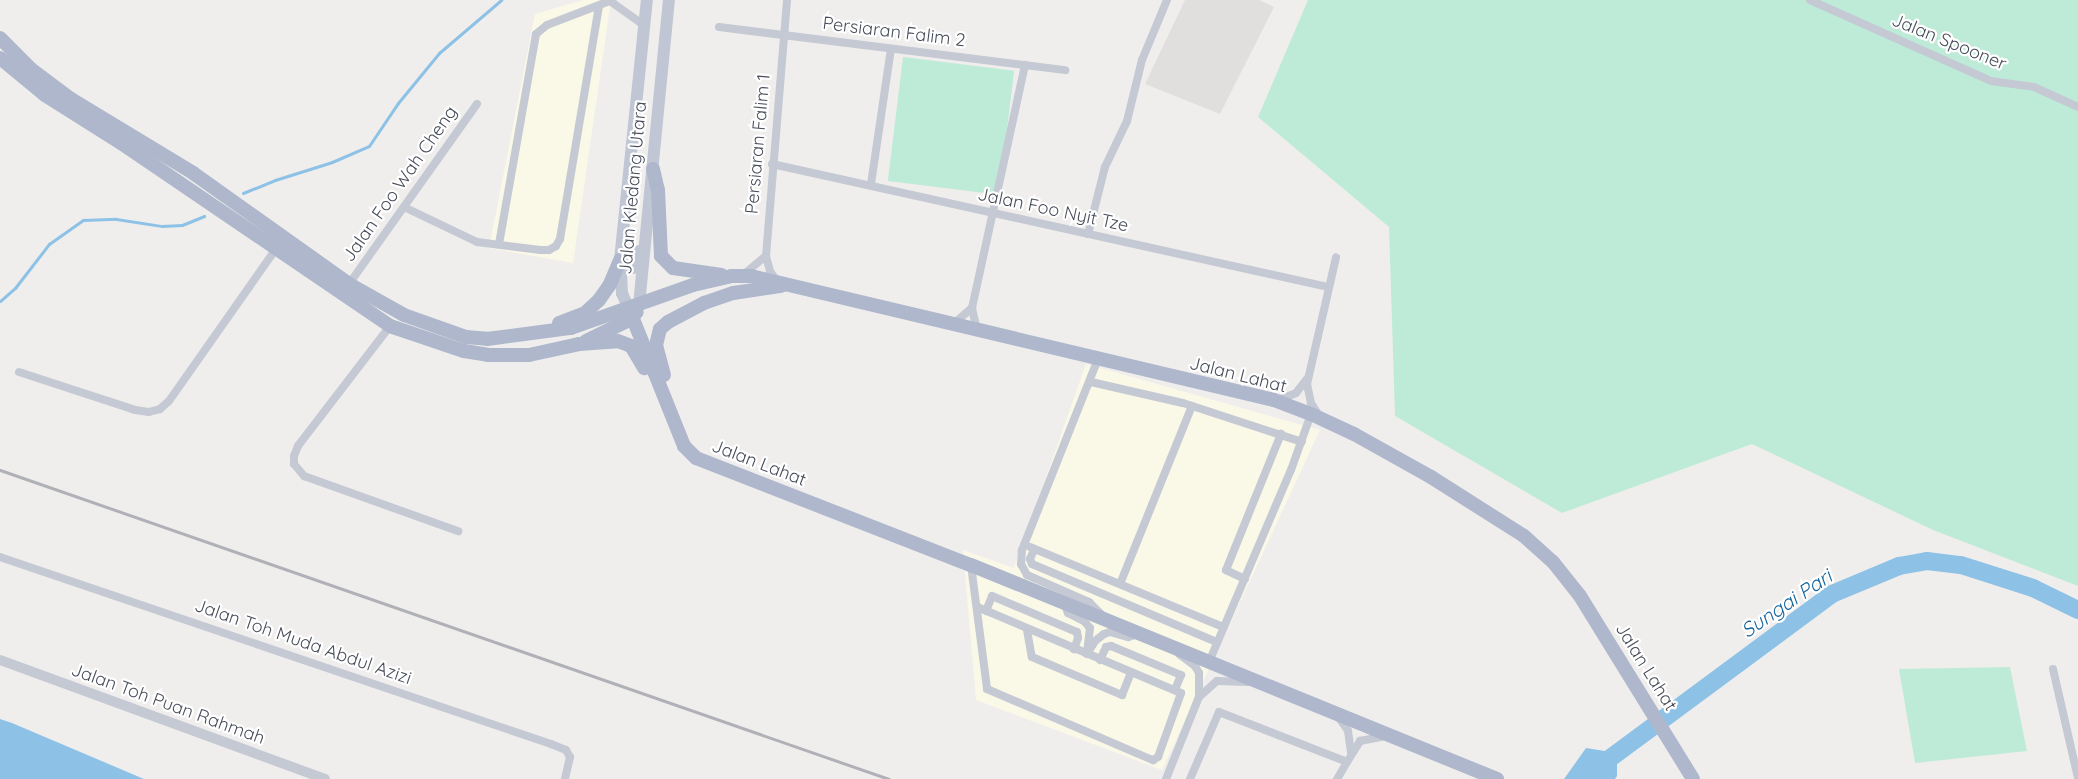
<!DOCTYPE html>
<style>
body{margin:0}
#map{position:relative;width:2078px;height:779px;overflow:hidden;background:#f0eeed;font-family:Quicksand,sans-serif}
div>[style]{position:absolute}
.commercial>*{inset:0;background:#faf8e7}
.education>*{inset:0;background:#e1dfde}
.green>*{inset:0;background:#beebd8;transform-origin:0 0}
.water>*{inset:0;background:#8dc2e6}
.stream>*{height:3px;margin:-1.5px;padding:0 1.5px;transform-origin:1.5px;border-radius:1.5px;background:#8dc2e6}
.river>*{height:18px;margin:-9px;padding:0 9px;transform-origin:9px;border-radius:9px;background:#8dc2e6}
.minor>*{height:8px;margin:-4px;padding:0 4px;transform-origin:4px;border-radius:4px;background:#c4c9d4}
.tertiary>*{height:10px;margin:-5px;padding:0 5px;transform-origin:5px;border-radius:5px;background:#c4c9d4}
.secondary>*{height:12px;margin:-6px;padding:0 6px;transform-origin:6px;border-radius:6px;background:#c1c6d5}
.primary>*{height:14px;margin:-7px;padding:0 7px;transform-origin:7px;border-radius:7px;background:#aeb7cb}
.rail>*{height:3px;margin:-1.5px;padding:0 1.5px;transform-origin:1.5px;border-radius:1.5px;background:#b0b1b7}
span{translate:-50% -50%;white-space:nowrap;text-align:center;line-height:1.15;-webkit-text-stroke:4.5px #fff;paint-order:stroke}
.street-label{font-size:18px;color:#474d59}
.water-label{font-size:20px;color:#15669e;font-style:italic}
</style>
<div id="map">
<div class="commercial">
<i style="clip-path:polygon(583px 0,611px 0,573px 263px,489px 248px,535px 14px)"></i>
<i style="clip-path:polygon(1086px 364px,1320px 430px,1162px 770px,976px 700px,963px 550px,1014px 568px)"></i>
</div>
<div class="education">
<i style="clip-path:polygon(1185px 0,1259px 0,1274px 7px,1220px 114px,1145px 84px)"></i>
</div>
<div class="green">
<i style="clip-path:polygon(1308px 0,2078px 0,2078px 586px,1933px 530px,1752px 444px,1562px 513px,1395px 416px,1389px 227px,1258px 117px)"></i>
<i style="left:903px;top:57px;width:112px;height:125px;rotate:7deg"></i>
<i style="clip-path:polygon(2010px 667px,2027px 751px,1915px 763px,1899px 669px)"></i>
</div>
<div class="water">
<i style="clip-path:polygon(0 719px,12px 723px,144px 779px,0 779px)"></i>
<i style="clip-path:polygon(1586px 748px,1617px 753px,1617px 776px,1615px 779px,1564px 779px)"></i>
</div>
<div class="stream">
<i style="left:243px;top:193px;width:35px;rotate:-22deg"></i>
<i style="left:275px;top:180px;width:60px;rotate:-17.5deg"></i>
<i style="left:332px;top:162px;width:40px;rotate:-23.4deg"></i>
<i style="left:369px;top:146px;width:52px;rotate:-56deg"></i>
<i style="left:398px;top:103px;width:65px;rotate:-50.6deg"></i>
<i style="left:439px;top:53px;width:82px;rotate:-40.5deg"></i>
<i style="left:0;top:301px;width:20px;rotate:-41deg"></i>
<i style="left:15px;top:288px;width:56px;rotate:-52.3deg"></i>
<i style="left:49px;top:244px;width:42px;rotate:-35.2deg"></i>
<i style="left:83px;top:220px;width:33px;rotate:-2deg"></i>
<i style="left:116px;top:219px;width:47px;rotate:8.7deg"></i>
<i style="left:162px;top:226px;width:20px;rotate:-3deg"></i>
<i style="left:182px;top:225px;width:24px;rotate:-22deg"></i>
</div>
<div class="river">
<i style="left:1582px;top:779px;width:311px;rotate:-36.5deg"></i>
<i style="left:1832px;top:594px;width:73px;rotate:-22.7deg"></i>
<i style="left:1899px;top:566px;width:28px;rotate:-10deg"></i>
<i style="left:1927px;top:561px;width:34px;rotate:7deg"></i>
<i style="left:1961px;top:565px;width:76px;rotate:17.7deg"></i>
<i style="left:2033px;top:588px;width:50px;rotate:26.1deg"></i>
</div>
<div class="minor">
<i style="left:1810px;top:0;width:198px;rotate:24.1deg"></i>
<i style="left:1991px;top:81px;width:43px;rotate:7.9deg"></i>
<i style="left:2034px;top:87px;width:48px;rotate:24.4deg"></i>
<i style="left:610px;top:1px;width:43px;rotate:35.5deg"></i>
<i style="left:719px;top:27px;width:349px;rotate:7.1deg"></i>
<i style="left:772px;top:164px;width:569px;rotate:12.47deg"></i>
<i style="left:871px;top:184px;width:136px;rotate:-81.6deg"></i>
<i style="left:404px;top:207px;width:81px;rotate:25.6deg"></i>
<i style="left:477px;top:242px;width:64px;rotate:7.2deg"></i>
<i style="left:540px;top:250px;width:9px"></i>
<i style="left:549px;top:250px;width:8px;rotate:-30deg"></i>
<i style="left:556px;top:246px;width:8px;rotate:-60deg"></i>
<i style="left:560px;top:239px;width:236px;rotate:-80.5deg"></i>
<i style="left:1088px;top:234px;width:69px;rotate:-75.8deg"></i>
<i style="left:1105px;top:167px;width:51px;rotate:-64.4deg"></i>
<i style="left:1127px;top:121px;width:63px;rotate:-76.2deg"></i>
<i style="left:1142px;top:60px;width:65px;rotate:-67.4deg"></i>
<i style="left:499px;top:244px;width:213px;rotate:-80deg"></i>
<i style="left:536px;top:34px;width:14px;rotate:-39deg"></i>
<i style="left:547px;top:25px;width:70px;rotate:-21deg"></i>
<i style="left:743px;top:275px;width:30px;rotate:-40deg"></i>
<i style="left:777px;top:281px;width:12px;rotate:-125deg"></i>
<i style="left:770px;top:271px;width:16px;rotate:-105deg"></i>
<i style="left:766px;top:256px;width:257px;rotate:-85.3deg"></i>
<i style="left:349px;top:284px;width:221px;rotate:-54.6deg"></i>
<i style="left:953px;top:324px;width:25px;rotate:-40deg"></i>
<i style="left:390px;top:326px;width:151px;rotate:127.5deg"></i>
<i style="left:298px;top:446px;width:11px;rotate:112deg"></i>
<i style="left:294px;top:456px;width:8px;rotate:90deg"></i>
<i style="left:294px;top:464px;width:16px;rotate:50deg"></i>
<i style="left:304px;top:476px;width:164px;rotate:19.7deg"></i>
<i style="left:977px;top:330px;width:23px;rotate:-103deg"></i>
<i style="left:972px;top:308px;width:249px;rotate:-77.7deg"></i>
<i style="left:1098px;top:359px;width:206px;rotate:111.7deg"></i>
<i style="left:1022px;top:550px;width:14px;rotate:94deg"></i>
<i style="left:1021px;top:564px;width:13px;rotate:61deg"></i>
<i style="left:1027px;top:575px;width:68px;rotate:23.5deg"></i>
<i style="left:1089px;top:602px;width:20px;rotate:45deg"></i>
<i style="left:19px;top:372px;width:122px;rotate:18.1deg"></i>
<i style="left:135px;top:410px;width:14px;rotate:8deg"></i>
<i style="left:149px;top:412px;width:11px;rotate:-15deg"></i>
<i style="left:160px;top:409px;width:12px;rotate:-42deg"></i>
<i style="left:169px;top:401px;width:184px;rotate:-54.9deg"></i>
<i style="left:1091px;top:382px;width:94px;rotate:12.9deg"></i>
<i style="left:1183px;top:403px;width:125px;rotate:18.1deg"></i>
<i style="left:1278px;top:400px;width:19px;rotate:-21deg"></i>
<i style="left:1296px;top:393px;width:18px;rotate:-52deg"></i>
<i style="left:1320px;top:417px;width:17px;rotate:-123deg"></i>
<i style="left:1311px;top:403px;width:19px;rotate:-102deg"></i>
<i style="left:1307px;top:384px;width:130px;rotate:-77.1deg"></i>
<i style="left:1030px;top:547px;width:209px;rotate:22.5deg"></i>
<i style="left:1034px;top:550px;width:10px;rotate:114deg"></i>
<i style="left:1030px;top:559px;width:5px;rotate:68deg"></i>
<i style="left:1032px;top:564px;width:201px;rotate:22.9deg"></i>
<i style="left:0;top:557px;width:582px;rotate:18.75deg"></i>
<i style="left:551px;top:744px;width:16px;rotate:22deg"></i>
<i style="left:566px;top:750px;width:8px;rotate:60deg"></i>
<i style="left:570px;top:757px;width:23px;rotate:103deg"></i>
<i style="left:971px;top:565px;width:125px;rotate:82.6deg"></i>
<i style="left:987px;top:689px;width:181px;rotate:23.2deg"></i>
<i style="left:1153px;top:760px;width:6px;rotate:-31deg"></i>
<i style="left:1158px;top:757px;width:68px;rotate:-70.2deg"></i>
<i style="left:1181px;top:693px;width:221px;rotate:-157.1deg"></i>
<i style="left:1245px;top:579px;width:21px;rotate:-155deg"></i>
<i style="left:1226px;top:570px;width:147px;rotate:-68deg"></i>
<i style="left:1120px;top:584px;width:192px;rotate:-68deg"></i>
<i style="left:1064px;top:603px;width:11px;rotate:68deg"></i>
<i style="left:1068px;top:613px;width:18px;rotate:27deg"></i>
<i style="left:1084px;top:621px;width:9px;rotate:49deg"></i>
<i style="left:1090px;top:628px;width:26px;rotate:97deg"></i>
<i style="left:1087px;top:654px;width:15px;rotate:-58deg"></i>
<i style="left:1095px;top:641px;width:11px;rotate:-38deg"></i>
<i style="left:1104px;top:634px;width:6px;rotate:-18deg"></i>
<i style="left:1110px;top:632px;width:19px;rotate:16deg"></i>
<i style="left:1128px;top:637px;width:11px;rotate:-15deg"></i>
<i style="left:986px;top:611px;width:16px;rotate:-68deg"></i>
<i style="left:992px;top:596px;width:92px;rotate:23deg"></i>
<i style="left:1077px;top:632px;width:6px;rotate:81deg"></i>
<i style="left:1078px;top:638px;width:12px;rotate:110deg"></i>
<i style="left:1027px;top:630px;width:27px;rotate:80deg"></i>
<i style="left:1032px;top:657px;width:98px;rotate:22.9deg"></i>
<i style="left:1122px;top:695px;width:24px;rotate:-68deg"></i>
<i style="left:1100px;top:660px;width:14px;rotate:-65deg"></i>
<i style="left:1106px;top:647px;width:5px;rotate:-11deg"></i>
<i style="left:1111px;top:646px;width:76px;rotate:22.5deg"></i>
<i style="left:1181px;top:675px;width:16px;rotate:112deg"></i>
<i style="left:1209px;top:662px;width:209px;rotate:-66.9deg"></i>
<i style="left:1291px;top:470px;width:59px;rotate:-70.3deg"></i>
<i style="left:2053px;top:669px;width:112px;rotate:77.1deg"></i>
<i style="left:1199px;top:697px;width:24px;rotate:-42deg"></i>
<i style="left:1217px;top:681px;width:31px;rotate:2deg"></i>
<i style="left:1337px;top:715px;width:19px;rotate:55deg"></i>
<i style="left:1348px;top:731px;width:22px;rotate:82deg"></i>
<i style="left:1347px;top:762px;width:25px;rotate:-58deg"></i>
<i style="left:1360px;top:741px;width:25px;rotate:-11deg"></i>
<i style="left:1166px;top:779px;width:88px;rotate:-68.1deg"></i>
<i style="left:1199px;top:697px;width:24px;rotate:-90deg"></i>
<i style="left:1199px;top:673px;width:8px;rotate:-120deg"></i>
<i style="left:1195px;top:666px;width:20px;rotate:-143deg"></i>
<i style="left:1190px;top:779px;width:73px;rotate:-66.6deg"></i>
<i style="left:1219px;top:712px;width:137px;rotate:21.3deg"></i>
<i style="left:1347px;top:762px;width:20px;rotate:120deg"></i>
</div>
<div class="tertiary">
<i style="left:0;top:660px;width:346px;rotate:20.1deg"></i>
</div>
<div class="secondary">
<i style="left:620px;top:260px;width:6px;rotate:51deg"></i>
<i style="left:624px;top:265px;width:9px;rotate:18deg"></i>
<i style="left:633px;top:268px;width:5px;rotate:-53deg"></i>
<i style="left:636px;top:264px;width:13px;rotate:-81deg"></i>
<i style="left:639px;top:305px;width:306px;rotate:-84.4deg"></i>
<i style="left:629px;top:309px;width:17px;rotate:-114deg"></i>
<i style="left:622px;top:293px;width:33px;rotate:-93deg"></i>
<i style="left:620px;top:260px;width:261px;rotate:-84.1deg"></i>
</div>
<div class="primary">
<i style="left:0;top:38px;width:44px;rotate:45deg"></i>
<i style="left:31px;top:69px;width:50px;rotate:36.9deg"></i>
<i style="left:71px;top:99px;width:143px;rotate:31.2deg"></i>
<i style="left:193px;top:173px;width:191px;rotate:35.4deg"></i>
<i style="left:349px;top:284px;width:63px;rotate:29.4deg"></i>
<i style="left:404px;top:315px;width:66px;rotate:19.5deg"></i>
<i style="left:466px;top:337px;width:21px;rotate:5deg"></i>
<i style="left:487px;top:339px;width:85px;rotate:-7.5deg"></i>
<i style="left:571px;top:328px;width:129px;rotate:-19.4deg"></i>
<i style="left:693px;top:285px;width:39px;rotate:-13deg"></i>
<i style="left:731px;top:276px;width:20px"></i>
<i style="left:751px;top:276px;width:537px;rotate:13.34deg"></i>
<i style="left:1274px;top:400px;width:40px;rotate:21deg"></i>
<i style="left:1311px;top:414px;width:47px;rotate:24.9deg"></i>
<i style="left:1354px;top:434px;width:88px;rotate:29.2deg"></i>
<i style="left:1431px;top:477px;width:110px;rotate:32.4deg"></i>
<i style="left:1524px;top:536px;width:39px;rotate:42deg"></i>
<i style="left:1553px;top:562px;width:43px;rotate:51.5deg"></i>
<i style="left:1580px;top:596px;width:215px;rotate:58.3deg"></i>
<i style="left:0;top:58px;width:58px;rotate:39.4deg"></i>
<i style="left:45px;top:95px;width:90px;rotate:32.3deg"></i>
<i style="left:121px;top:143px;width:325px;rotate:34.2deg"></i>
<i style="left:390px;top:326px;width:78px;rotate:18.7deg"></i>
<i style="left:464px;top:351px;width:24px;rotate:9deg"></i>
<i style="left:488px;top:355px;width:41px"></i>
<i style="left:529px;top:355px;width:51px;rotate:-12.4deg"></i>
<i style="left:579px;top:344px;width:39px;rotate:-4deg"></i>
<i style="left:618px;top:341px;width:14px;rotate:21deg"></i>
<i style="left:631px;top:346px;width:26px;rotate:59deg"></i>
<i style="left:653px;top:169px;width:22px;rotate:77deg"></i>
<i style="left:658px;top:190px;width:66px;rotate:87.4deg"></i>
<i style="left:661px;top:256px;width:17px;rotate:45deg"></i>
<i style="left:673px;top:268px;width:49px;rotate:8.1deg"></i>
<i style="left:629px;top:309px;width:148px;rotate:68.1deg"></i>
<i style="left:684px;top:446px;width:17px;rotate:45deg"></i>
<i style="left:696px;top:458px;width:295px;rotate:21.3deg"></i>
<i style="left:971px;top:565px;width:568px;rotate:22.14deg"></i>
<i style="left:559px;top:323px;width:28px;rotate:-21deg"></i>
<i style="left:585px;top:313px;width:19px;rotate:-43deg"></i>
<i style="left:599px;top:300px;width:19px;rotate:-55deg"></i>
<i style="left:610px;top:284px;width:26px;rotate:-67deg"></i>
<i style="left:586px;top:341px;width:46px;rotate:-26deg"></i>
<i style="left:627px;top:321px;width:13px;rotate:-42deg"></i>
<i style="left:664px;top:375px;width:31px;rotate:-105deg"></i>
<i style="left:656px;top:345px;width:16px;rotate:-76deg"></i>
<i style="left:660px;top:329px;width:11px;rotate:-41deg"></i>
<i style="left:668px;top:322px;width:41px;rotate:-27.8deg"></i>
<i style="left:704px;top:303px;width:31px;rotate:-19deg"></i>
<i style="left:733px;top:293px;width:49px;rotate:-8.3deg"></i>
</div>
<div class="rail">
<i style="left:0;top:470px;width:941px;rotate:19.17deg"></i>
</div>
<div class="street-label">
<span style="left:894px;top:32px;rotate:7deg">Persiaran Falim 2</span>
<span style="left:1949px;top:42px;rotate:22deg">Jalan Spooner</span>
<span style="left:758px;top:144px;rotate:-85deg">Persiaran Falim 1</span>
<span style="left:400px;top:184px;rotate:-55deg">Jalan Foo Wah Cheng</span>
<span style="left:633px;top:188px;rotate:-85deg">Jalan Kledang Utara</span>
<span style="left:1053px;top:210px;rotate:12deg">Jalan Foo Nyit Tze</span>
<span style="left:1238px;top:375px;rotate:14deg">Jalan Lahat</span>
<span style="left:759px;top:463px;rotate:21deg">Jalan Lahat</span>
<span style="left:303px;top:642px;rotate:19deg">Jalan Toh Muda Abdul Azizi</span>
<span style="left:1646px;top:667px;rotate:58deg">Jalan Lahat</span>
<span style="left:168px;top:704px;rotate:20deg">Jalan Toh Puan Rahmah</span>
</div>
<div class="water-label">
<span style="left:1786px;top:603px;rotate:-34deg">Sungai Pari</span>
</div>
</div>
